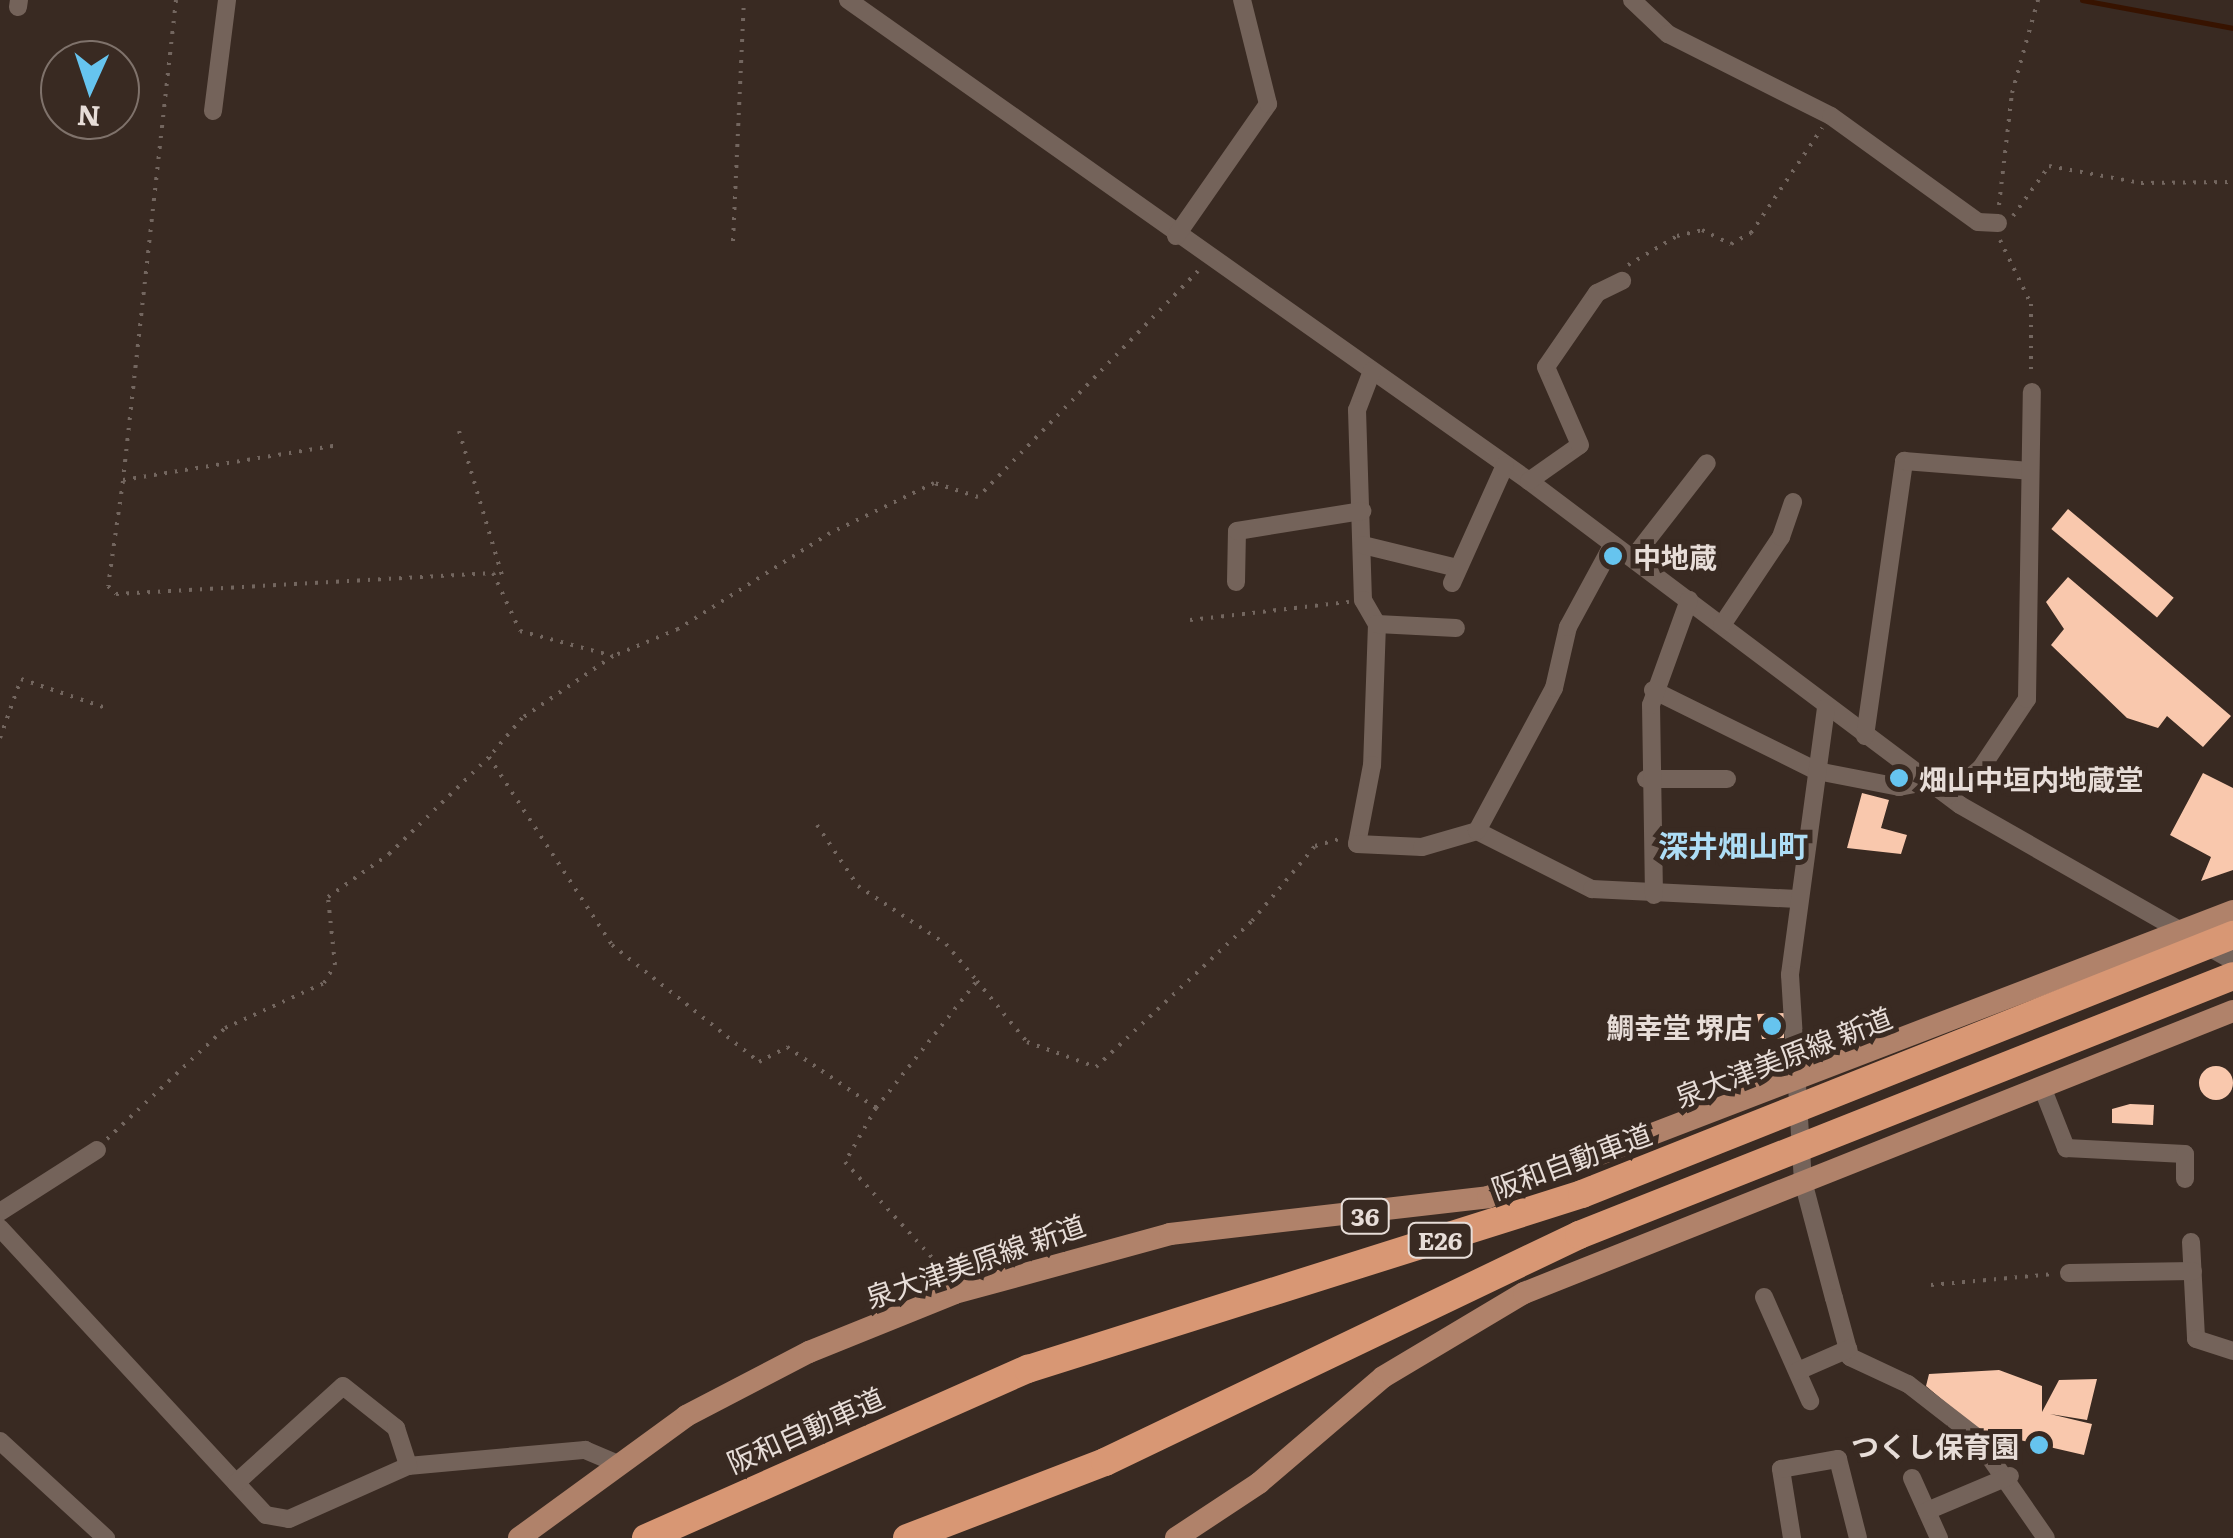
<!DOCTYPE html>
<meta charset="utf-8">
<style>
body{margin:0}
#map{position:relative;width:2233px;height:1538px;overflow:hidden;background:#392a22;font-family:Literata,"Noto Sans JP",serif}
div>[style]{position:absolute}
.stream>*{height:5px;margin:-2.5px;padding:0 2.5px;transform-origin:2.5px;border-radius:2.5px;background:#371300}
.building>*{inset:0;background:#f9c8ad;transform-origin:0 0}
.round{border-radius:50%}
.path>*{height:4px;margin-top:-2px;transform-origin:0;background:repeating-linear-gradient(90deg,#73665f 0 2.5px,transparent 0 10.5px)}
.minor>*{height:18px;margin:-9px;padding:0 9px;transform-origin:9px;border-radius:9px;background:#74635a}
.major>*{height:22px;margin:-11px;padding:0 11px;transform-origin:11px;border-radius:11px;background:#b0826a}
.highway>*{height:28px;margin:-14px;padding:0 14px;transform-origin:14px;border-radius:14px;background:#d89774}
.dots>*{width:28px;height:28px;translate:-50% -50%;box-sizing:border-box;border:5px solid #392a22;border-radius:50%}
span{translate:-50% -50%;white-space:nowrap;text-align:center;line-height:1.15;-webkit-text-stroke:10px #392a22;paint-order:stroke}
.shield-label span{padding:2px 8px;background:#392a22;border:2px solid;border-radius:8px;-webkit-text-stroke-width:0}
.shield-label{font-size:25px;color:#e7ddd8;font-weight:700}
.poi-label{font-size:28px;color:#e7ddd8;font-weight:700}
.left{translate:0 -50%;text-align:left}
.right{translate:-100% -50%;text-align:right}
.street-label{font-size:28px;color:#e7ddd8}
.neighbourhood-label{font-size:30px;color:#adddf5;font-weight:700}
.north{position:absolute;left:40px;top:40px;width:100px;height:100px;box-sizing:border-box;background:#392a22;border:2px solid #7f726b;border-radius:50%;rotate:183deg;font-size:28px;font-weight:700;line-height:40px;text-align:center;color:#e7ddd8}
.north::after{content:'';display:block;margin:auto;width:35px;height:45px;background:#66c4ef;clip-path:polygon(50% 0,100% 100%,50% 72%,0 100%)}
</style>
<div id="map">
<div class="stream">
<i style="left:2082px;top:0;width:154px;rotate:10.5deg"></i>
</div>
<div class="building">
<i style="left:2068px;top:509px;width:138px;height:26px;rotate:40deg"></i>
<i style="clip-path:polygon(2068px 577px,2231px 716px,2203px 747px,2167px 716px,2158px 728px,2127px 718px,2051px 645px,2064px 629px,2046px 602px)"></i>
<i style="clip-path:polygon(2203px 773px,2233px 788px,2233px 870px,2201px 881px,2211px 857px,2170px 835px)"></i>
<i style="clip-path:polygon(1862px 793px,1889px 800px,1881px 828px,1907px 835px,1901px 854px,1847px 848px)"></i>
<i style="clip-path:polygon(1785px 1013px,1784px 1038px,1762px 1039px,1757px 1014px)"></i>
<i class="round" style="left:2199px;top:1066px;width:34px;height:34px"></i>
<i style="clip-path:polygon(2130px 1104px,2154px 1105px,2153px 1125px,2112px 1123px,2112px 1109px)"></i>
<i style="clip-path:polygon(1999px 1370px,2042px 1386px,2042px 1412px,2059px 1380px,2097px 1379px,2087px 1420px,2050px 1414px,2092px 1424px,2084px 1455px,2011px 1438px,1999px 1448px,1926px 1386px,1929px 1374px)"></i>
</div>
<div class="path">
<i style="left:176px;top:0;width:483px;rotate:96.3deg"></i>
<i style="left:123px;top:480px;width:214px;rotate:-9.2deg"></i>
<i style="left:1999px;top:205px;width:113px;rotate:-83.4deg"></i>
<i style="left:2012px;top:93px;width:97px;rotate:-74.4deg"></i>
<i style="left:2013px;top:216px;width:62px;rotate:-54.2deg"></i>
<i style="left:2049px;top:166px;width:94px;rotate:10.5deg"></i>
<i style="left:2141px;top:183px;width:92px;rotate:-0.6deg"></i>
<i style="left:2000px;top:240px;width:71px;rotate:64.2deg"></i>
<i style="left:2031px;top:304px;width:73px;rotate:90deg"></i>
<i style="left:733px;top:241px;width:241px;rotate:-87.4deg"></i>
<i style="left:1628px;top:265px;width:57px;rotate:-30.6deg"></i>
<i style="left:1677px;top:236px;width:26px;rotate:-13deg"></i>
<i style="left:1702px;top:230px;width:32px;rotate:26deg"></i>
<i style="left:1731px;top:244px;width:23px;rotate:-29deg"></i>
<i style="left:1751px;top:233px;width:127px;rotate:-55.9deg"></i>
<i style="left:1198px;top:271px;width:315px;rotate:134.2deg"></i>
<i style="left:978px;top:497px;width:46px;rotate:-162.3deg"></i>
<i style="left:934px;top:483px;width:115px;rotate:154.3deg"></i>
<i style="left:830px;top:533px;width:180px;rotate:147.7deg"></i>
<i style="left:678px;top:629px;width:70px;rotate:157.4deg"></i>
<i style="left:613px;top:656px;width:110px;rotate:145.7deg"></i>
<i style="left:522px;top:718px;width:51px;rotate:130.2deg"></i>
<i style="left:489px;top:757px;width:225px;rotate:56.8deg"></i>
<i style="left:612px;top:945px;width:188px;rotate:38.5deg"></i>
<i style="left:759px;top:1062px;width:32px;rotate:-28deg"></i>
<i style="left:787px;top:1047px;width:108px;rotate:34.4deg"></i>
<i style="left:876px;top:1108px;width:162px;rotate:-51.5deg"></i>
<i style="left:977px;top:981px;width:79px;rotate:50.7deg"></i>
<i style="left:1027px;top:1042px;width:73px;rotate:19.9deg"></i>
<i style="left:1096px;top:1067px;width:214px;rotate:-43.1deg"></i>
<i style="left:1252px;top:921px;width:98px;rotate:-50deg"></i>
<i style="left:1315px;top:846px;width:25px;rotate:-16deg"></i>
<i style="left:459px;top:431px;width:154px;rotate:73.4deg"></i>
<i style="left:123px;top:481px;width:106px;rotate:98.1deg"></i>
<i style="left:108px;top:586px;width:11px;rotate:45deg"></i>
<i style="left:116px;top:594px;width:378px;rotate:-3.2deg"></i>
<i style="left:493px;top:573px;width:64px;rotate:65deg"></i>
<i style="left:520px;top:631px;width:96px;rotate:15deg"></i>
<i style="left:1190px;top:620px;width:160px;rotate:-6.5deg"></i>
<i style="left:0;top:738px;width:63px;rotate:-70.4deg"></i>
<i style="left:21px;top:679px;width:87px;rotate:18.9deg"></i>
<i style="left:817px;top:825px;width:73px;rotate:56.1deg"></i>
<i style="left:858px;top:886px;width:105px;rotate:33.4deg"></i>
<i style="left:946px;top:944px;width:48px;rotate:50deg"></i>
<i style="left:876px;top:1108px;width:62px;rotate:119.9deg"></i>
<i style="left:845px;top:1162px;width:151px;rotate:47.7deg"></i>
<i style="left:107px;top:1139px;width:162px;rotate:-43.2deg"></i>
<i style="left:225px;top:1028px;width:109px;rotate:-24.4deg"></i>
<i style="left:324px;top:983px;width:21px;rotate:-59deg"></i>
<i style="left:335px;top:965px;width:68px;rotate:-95.9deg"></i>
<i style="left:328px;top:897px;width:75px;rotate:-35.2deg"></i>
<i style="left:389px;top:854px;width:139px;rotate:-44.1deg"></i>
<i style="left:1931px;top:1285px;width:123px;rotate:-5.1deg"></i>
</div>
<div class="minor">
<i style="left:848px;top:0;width:834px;rotate:35.23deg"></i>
<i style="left:1529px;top:481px;width:539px;rotate:36.93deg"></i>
<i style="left:1960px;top:805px;width:314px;rotate:29.7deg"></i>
<i style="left:1632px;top:0;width:50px;rotate:43.4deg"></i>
<i style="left:1668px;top:34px;width:182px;rotate:26.7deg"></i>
<i style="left:1831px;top:116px;width:181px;rotate:35.8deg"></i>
<i style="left:1978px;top:222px;width:20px;rotate:3deg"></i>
<i style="left:18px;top:7px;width:7px;rotate:-82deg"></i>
<i style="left:213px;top:111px;width:112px;rotate:-82.8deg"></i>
<i style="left:1176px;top:236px;width:161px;rotate:-55.1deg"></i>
<i style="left:1268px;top:104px;width:107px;rotate:-104deg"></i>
<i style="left:1372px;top:371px;width:42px;rotate:111deg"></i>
<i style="left:1357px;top:410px;width:190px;rotate:88.2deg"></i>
<i style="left:1363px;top:600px;width:28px;rotate:60deg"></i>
<i style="left:1377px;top:624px;width:141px;rotate:92deg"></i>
<i style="left:1372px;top:765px;width:80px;rotate:100.8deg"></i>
<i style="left:1357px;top:844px;width:65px;rotate:2.6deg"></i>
<i style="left:1422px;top:847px;width:57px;rotate:-16.2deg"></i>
<i style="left:1477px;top:831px;width:129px;rotate:26.8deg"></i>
<i style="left:1592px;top:889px;width:206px;rotate:2.8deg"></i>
<i style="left:1529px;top:481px;width:62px;rotate:-35.2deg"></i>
<i style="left:1580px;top:445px;width:85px;rotate:-113.6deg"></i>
<i style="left:1546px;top:367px;width:90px;rotate:-55.4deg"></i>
<i style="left:1597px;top:293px;width:28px;rotate:-26deg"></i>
<i style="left:1363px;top:545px;width:97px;rotate:13.7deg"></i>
<i style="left:1633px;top:558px;width:120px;rotate:-52.1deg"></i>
<i style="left:1236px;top:582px;width:51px;rotate:-88.9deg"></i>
<i style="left:1237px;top:531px;width:127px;rotate:-9.1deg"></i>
<i style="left:1452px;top:583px;width:129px;rotate:-65.8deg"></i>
<i style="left:1377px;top:624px;width:79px;rotate:2.9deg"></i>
<i style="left:1722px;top:625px;width:106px;rotate:-56.2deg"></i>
<i style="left:1781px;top:537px;width:37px;rotate:-71deg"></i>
<i style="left:1653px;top:690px;width:183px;rotate:26.3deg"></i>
<i style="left:1817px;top:771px;width:84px;rotate:11deg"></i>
<i style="left:1899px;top:787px;width:31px;rotate:-11deg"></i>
<i style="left:1826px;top:708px;width:269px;rotate:97.7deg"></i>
<i style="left:1790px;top:975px;width:206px;rotate:86.4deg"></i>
<i style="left:1803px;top:1181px;width:121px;rotate:75.2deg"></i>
<i style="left:1834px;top:1298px;width:61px;rotate:74.8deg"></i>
<i style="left:1850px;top:1357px;width:64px;rotate:25deg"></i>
<i style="left:1908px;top:1384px;width:85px;rotate:37.8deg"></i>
<i style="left:1975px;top:1436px;width:124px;rotate:55.2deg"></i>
<i style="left:1865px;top:736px;width:278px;rotate:-81.9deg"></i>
<i style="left:1904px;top:461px;width:126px;rotate:4.5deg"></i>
<i style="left:1646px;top:779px;width:81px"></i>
<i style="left:1949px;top:795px;width:42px;rotate:-40.2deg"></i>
<i style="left:1981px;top:768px;width:83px;rotate:-56.3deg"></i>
<i style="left:2027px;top:699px;width:307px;rotate:-89.1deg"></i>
<i style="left:1477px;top:831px;width:162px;rotate:-61.7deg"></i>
<i style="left:1554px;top:688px;width:63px;rotate:-77.1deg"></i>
<i style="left:1568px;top:627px;width:94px;rotate:-61.5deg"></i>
<i style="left:1654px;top:895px;width:190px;rotate:-90.9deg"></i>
<i style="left:1651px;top:705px;width:112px;rotate:-70.1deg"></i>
<i style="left:2042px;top:1087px;width:66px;rotate:68.5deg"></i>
<i style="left:2066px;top:1148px;width:119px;rotate:2.9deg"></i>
<i style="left:2185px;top:1154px;width:25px;rotate:90deg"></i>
<i style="left:0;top:1212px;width:115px;rotate:-32.6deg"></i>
<i style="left:0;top:1228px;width:391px;rotate:47.2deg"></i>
<i style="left:266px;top:1515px;width:23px;rotate:10deg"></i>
<i style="left:289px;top:1519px;width:130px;rotate:-24deg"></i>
<i style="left:408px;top:1466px;width:178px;rotate:-5.2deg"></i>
<i style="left:585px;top:1450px;width:34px;rotate:23deg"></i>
<i style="left:2191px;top:1242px;width:97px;rotate:87deg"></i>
<i style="left:2196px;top:1339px;width:39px;rotate:18deg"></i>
<i style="left:2069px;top:1273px;width:124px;rotate:-0.9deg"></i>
<i style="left:1764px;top:1297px;width:114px;rotate:66.1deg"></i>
<i style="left:1798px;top:1371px;width:55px;rotate:-23.7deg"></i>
<i style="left:0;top:1441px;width:144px;rotate:42.5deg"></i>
<i style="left:1912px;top:1478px;width:66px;rotate:65.8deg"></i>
<i style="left:236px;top:1483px;width:144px;rotate:-42.2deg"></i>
<i style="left:343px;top:1386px;width:68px;rotate:38.4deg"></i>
<i style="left:396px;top:1428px;width:40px;rotate:72deg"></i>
<i style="left:1927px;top:1511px;width:90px;rotate:-22.9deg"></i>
<i style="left:1792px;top:1538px;width:70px;rotate:-99.1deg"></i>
<i style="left:1781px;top:1469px;width:58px;rotate:-10deg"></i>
<i style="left:1838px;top:1459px;width:81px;rotate:75.8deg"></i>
</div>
<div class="major">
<i style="left:519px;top:1538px;width:207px;rotate:-36.1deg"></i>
<i style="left:686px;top:1416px;width:139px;rotate:-27.5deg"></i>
<i style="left:809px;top:1352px;width:157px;rotate:-22deg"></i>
<i style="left:955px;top:1293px;width:223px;rotate:-15.3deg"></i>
<i style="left:1170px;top:1234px;width:320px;rotate:-6.6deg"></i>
<i style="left:1488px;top:1197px;width:798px;rotate:-21deg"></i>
<i style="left:1176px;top:1538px;width:100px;rotate:-33.5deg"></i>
<i style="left:1259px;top:1483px;width:163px;rotate:-40.5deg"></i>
<i style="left:1383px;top:1377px;width:164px;rotate:-30.8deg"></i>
<i style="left:1524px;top:1293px;width:763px;rotate:-21.69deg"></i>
</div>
<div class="highway">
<i style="left:646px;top:1538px;width:418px;rotate:-23.9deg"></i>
<i style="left:1028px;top:1369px;width:581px;rotate:-17.53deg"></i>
<i style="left:1582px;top:1194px;width:701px;rotate:-21.7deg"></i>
<i style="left:907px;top:1538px;width:212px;rotate:-21deg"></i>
<i style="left:1105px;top:1462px;width:526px;rotate:-25.59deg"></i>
<i style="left:1579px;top:1235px;width:703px;rotate:-21.6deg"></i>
</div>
<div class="dots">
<i style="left:1613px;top:556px;background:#66c4ef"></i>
<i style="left:1899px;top:778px;background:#66c4ef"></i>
<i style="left:1772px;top:1026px;background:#66c4ef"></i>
<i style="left:2039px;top:1445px;background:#66c4ef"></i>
</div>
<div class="shield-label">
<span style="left:1365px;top:1216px">36</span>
<span style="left:1440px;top:1240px">E26</span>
</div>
<div class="poi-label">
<span class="left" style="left:1633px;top:556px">中地蔵</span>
<span class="left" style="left:1919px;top:778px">畑山中垣内地蔵堂</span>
<span class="right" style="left:1752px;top:1026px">鯛幸堂 堺店</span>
<span class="right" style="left:2019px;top:1445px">つくし保育園</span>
</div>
<div class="street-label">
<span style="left:1783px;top:1056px;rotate:-21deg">泉大津美原線 新道</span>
<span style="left:1571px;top:1160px;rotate:-20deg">阪和自動車道</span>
<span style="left:975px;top:1260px;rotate:-19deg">泉大津美原線 新道</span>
<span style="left:805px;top:1429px;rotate:-24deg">阪和自動車道</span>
</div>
<div class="neighbourhood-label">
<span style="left:1733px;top:844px">深井畑山町</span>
</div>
<div class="north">N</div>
</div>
